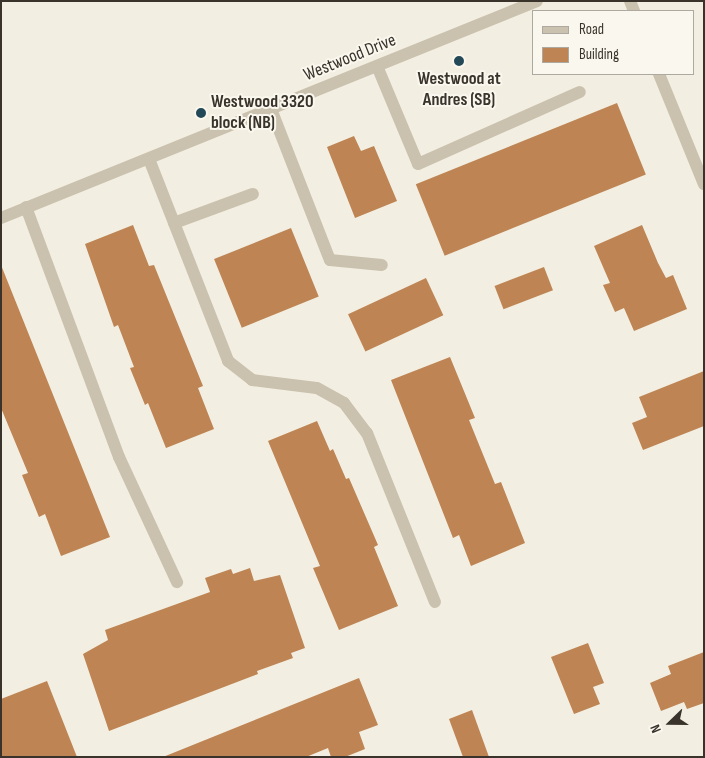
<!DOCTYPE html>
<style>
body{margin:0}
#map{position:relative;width:705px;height:758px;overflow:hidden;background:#f2eee1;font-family:"Sofia Sans Condensed",sans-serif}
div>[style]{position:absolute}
.building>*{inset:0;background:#be8453;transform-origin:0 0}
.minor>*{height:12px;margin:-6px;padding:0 6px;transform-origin:6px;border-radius:6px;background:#cac1ae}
.dots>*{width:14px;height:14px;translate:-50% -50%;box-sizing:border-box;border:2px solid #faf7ee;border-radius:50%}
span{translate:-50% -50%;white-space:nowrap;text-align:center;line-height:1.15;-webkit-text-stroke:4px #faf7ee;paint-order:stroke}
.street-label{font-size:18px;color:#39332c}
.poi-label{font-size:18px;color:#39332c;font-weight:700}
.left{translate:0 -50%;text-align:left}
.frame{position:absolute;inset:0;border:2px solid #39332c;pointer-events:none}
.legend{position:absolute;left:532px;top:10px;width:162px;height:65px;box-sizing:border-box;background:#faf7ee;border:1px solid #ada9a0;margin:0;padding:6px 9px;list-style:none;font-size:15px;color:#39332c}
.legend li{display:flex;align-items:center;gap:10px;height:25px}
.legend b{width:25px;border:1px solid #ada9a0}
.north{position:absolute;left:645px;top:698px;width:50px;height:50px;-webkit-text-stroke:4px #faf7ee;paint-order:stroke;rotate:248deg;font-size:14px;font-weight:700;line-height:20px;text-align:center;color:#39332c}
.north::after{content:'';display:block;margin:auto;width:18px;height:22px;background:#39332c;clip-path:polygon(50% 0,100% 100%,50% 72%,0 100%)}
</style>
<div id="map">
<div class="building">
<i style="left:617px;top:103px;width:77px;height:217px;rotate:68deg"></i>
<i style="clip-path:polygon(354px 136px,361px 151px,374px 146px,397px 201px,355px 218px,327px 147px)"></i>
<i style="clip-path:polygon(133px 225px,149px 266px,154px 265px,186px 344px,203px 386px,198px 388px,214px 429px,166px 448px,148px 403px,145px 405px,130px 368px,134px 367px,118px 325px,114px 327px,85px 244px)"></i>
<i style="clip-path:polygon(642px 225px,658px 263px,666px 278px,673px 275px,687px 309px,634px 331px,624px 308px,615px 312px,603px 285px,610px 283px,594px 246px)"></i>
<i style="left:291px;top:228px;width:74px;height:83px;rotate:68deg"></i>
<i style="clip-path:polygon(1px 265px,110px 537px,61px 556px,45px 514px,39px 517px,22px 475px,28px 473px,1px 408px)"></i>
<i style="left:544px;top:267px;width:25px;height:53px;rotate:69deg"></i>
<i style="left:426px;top:278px;width:41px;height:86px;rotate:65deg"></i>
<i style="clip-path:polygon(450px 357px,475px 418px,469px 420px,495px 484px,501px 482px,525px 543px,471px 566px,459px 535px,453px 538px,391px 380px)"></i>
<i style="clip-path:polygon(704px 371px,704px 426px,643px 450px,632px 423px,647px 417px,639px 397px)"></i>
<i style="clip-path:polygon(317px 421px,330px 451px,333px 449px,346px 479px,349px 478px,378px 545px,374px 547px,398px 606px,339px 630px,313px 568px,320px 566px,268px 441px)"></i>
<i style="clip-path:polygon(250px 568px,254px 581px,280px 575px,305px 648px,291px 653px,293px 658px,257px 671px,258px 674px,109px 731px,83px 654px,108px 640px,105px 630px,210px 592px,205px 578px,231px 569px,233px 574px)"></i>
<i style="clip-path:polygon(588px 643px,604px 683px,593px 687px,600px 704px,574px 714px,551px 657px)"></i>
<i style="clip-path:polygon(704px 652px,704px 703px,687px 709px,684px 702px,661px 711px,650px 683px,671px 674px,668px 666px)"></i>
<i style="clip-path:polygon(359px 678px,378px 725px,359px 732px,365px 749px,345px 757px,331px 757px,328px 748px,306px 757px,163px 757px)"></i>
<i style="clip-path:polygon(47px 681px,77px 757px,1px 757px,1px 699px)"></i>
<i style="clip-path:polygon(472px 710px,489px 757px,463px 757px,449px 719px)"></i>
</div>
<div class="minor">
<i style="left:630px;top:1px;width:11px;rotate:68deg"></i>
<i style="left:377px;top:66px;width:106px;rotate:67.3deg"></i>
<i style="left:418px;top:164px;width:177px;rotate:-24deg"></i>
<i style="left:659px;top:74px;width:119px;rotate:67.8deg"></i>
<i style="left:271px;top:109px;width:162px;rotate:68.7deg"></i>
<i style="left:330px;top:260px;width:52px;rotate:5.5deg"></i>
<i style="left:149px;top:159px;width:217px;rotate:68.6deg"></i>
<i style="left:228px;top:361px;width:31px;rotate:38deg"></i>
<i style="left:252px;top:380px;width:65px;rotate:7deg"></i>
<i style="left:317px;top:388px;width:31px;rotate:29deg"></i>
<i style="left:344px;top:403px;width:38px;rotate:53deg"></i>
<i style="left:367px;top:433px;width:182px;rotate:68.1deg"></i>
<i style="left:26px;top:207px;width:267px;rotate:69.6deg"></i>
<i style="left:119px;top:457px;width:138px;rotate:65.1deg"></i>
<i style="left:1px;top:218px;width:578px;rotate:-22.04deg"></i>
<i style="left:174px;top:223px;width:84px;rotate:-20.2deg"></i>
</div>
<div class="dots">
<i style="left:459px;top:61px;background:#234958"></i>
<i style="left:201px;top:113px;background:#234958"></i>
</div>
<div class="street-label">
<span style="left:350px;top:58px;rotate:-22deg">Westwood Drive</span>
</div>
<div class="poi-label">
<span style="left:459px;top:90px">Westwood at<br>Andres (SB)</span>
<span class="left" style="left:211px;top:113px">Westwood 3320<br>block (NB)</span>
</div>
<div class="frame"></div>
<ul class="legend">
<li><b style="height:6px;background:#cac1ae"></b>Road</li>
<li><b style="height:14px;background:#be8453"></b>Building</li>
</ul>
<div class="north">N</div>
</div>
